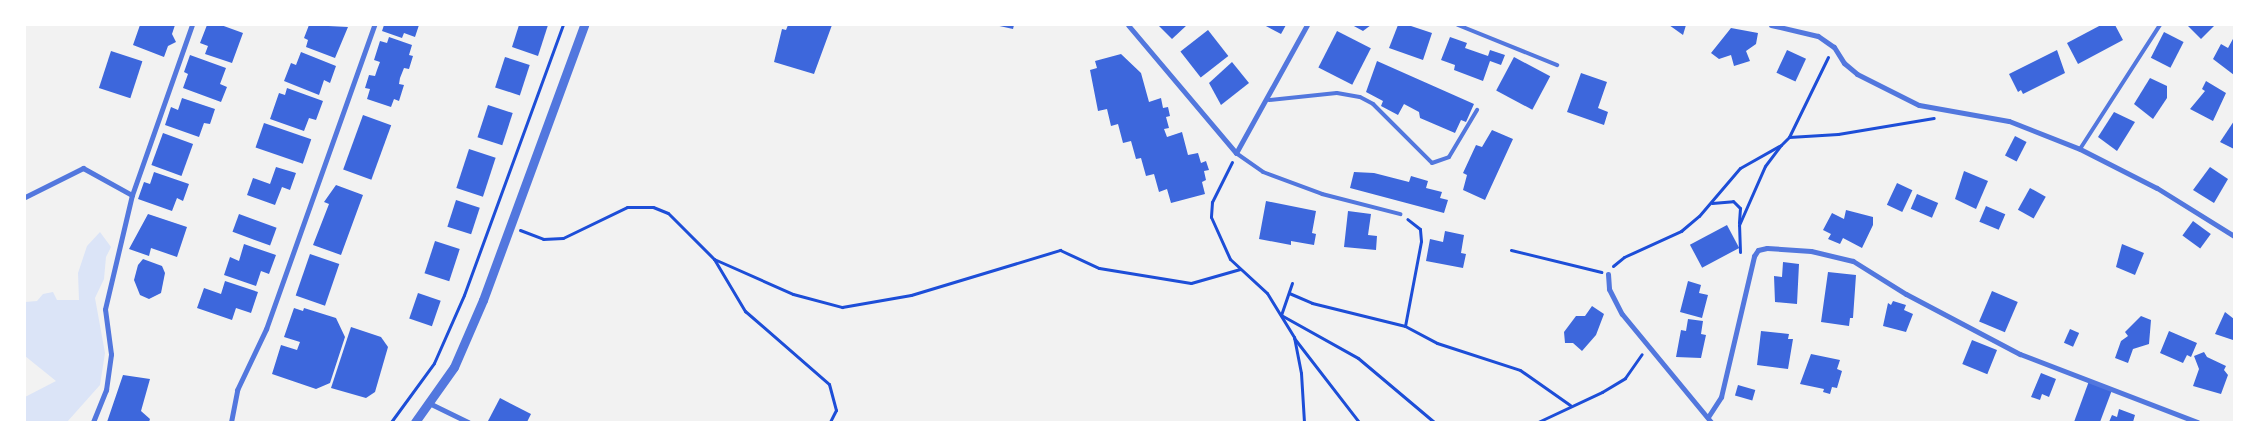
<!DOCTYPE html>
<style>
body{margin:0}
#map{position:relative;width:2259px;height:447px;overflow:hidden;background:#f2f2f2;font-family:"IBM Plex Sans",sans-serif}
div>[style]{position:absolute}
.green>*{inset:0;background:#dbe4f7}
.building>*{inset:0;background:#3d67dc;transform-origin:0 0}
.path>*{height:3px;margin:-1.5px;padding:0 1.5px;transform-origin:1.5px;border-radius:1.5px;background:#1d4ed8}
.service>*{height:4px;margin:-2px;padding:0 2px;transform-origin:2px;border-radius:2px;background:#5277de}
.minor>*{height:5px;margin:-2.5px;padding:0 2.5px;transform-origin:2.5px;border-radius:2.5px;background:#5277de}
.tertiary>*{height:9px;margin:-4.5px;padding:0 4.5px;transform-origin:4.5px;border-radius:4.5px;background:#5277de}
span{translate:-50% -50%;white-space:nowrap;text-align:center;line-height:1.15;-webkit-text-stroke:5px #fff;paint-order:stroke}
.frame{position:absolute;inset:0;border:26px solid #fff;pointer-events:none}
</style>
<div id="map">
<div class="green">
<i style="clip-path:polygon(100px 232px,111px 247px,106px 257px,104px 279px,95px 298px,105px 353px,100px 385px,67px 422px,25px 422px,25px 397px,56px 381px,25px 356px,25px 302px,37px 301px,43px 294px,53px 292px,57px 300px,79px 300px,78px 273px,87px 246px)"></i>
</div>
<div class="building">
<i style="clip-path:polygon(140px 25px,175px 25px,172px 34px,176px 42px,168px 46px,164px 57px,133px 45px)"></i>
<i style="clip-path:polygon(207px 25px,221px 25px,243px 33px,232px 63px,205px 54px,208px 46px,200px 43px)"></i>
<i style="clip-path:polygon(309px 25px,348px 27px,335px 58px,306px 47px,308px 40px,304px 38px)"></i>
<i style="clip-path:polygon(384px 25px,419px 25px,415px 37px,404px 33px,402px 38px,382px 31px)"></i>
<i style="clip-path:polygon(519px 25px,548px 25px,538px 56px,512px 47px)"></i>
<i style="clip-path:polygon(788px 25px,832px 25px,814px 74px,774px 62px,782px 29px,786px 30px)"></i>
<i style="clip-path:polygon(995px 25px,1014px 25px,1013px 29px)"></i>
<i style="clip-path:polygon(1158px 25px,1187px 25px,1172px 39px)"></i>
<i style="clip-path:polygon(1264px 25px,1286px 25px,1281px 34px)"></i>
<i style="clip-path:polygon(1352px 25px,1371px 25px,1363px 31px)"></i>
<i style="clip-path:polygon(1398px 25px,1408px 25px,1432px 33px,1423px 60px,1389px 48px)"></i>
<i style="clip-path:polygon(1669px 25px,1686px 25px,1683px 35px)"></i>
<i style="clip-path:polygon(2101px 25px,2115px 25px,2123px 40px,2078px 64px,2067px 43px)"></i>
<i style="clip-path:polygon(2187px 25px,2215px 25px,2201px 39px)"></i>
<i style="clip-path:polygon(1731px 28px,1758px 33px,1756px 44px,1746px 51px,1750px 61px,1734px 66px,1731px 55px,1719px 59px,1711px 53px)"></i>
<i style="left:1208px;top:30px;width:33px;height:35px;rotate:52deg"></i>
<i style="left:1337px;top:31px;width:38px;height:41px;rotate:27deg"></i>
<i style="left:2164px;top:32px;width:22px;height:29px;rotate:27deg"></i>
<i style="clip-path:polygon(389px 37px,412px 45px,409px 55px,413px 56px,409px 69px,404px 68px,400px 78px,399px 84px,404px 85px,399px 101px,394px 99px,391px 107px,367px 99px,370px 89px,365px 88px,369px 75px,375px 76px,377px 70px,380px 62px,374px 60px,380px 41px,387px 43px)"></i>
<i style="clip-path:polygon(1450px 37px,1467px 43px,1465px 48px,1488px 56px,1490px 50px,1505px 55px,1501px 65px,1490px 61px,1483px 81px,1454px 70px,1455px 65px,1441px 60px)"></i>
<i style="clip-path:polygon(2234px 37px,2234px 75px,2213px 59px,2221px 44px,2228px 48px)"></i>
<i style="left:1787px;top:50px;width:21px;height:25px;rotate:25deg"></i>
<i style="clip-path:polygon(2057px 50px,2065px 73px,2023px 94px,2021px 90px,2018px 92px,2009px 74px)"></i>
<i style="left:111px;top:51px;width:33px;height:39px;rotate:18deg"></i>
<i style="clip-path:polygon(301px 52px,336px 66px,330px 83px,324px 80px,319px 95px,284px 81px,291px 63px,296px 65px)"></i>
<i style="clip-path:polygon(1121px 54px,1141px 73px,1149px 102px,1161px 98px,1163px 108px,1168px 107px,1170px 116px,1166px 117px,1169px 128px,1164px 129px,1167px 137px,1182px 132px,1188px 155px,1198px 153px,1201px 163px,1206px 161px,1209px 170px,1204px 171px,1206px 180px,1202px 182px,1205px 194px,1171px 203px,1167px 189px,1159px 192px,1154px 174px,1146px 176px,1141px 158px,1136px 159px,1131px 141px,1123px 143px,1118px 124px,1111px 126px,1107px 109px,1098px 111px,1090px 70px,1097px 68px,1095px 61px)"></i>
<i style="clip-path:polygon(190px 55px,226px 68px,220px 84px,227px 87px,221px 102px,183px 88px,188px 74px,184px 72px)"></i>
<i style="left:505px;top:57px;width:26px;height:32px;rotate:18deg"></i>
<i style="left:1514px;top:57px;width:41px;height:38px;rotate:28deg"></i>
<i style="clip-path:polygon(1377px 61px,1474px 104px,1466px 122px,1461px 120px,1455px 133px,1420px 118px,1419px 112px,1404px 104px,1398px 115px,1381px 106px,1383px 101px,1366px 92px)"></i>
<i style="clip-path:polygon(1232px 62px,1249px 83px,1221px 105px,1209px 83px)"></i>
<i style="clip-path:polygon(1581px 73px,1607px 82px,1598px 108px,1608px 112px,1604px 125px,1567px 112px)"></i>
<i style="clip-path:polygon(2150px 78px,2167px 86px,2167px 98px,2153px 119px,2134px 104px)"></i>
<i style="clip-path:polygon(2206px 81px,2226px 93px,2213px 121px,2190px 109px,2205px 91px,2202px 89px)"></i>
<i style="clip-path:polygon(287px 88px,323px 101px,316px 120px,309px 118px,304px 131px,270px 119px,279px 93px,285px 95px)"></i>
<i style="clip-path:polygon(182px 98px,215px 109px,210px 124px,204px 123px,199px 137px,165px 125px,171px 107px,178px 110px)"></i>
<i style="left:488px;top:105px;width:26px;height:34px;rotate:18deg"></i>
<i style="clip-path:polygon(2114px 112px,2135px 122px,2117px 151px,2098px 137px)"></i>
<i style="left:363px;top:115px;width:30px;height:58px;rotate:20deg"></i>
<i style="clip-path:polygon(2234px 121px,2234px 149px,2220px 142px)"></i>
<i style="left:264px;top:123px;width:50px;height:26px;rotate:19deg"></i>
<i style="clip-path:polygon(1492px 130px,1513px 139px,1485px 200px,1463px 190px,1467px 175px,1463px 173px,1476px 145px,1482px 147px)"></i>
<i style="left:163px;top:133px;width:32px;height:34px;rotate:20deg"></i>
<i style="left:2015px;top:136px;width:13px;height:22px;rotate:27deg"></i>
<i style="left:469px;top:149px;width:28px;height:41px;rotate:18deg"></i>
<i style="clip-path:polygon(276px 167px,296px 173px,290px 190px,282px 187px,275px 205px,247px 195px,253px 178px,270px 184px)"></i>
<i style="clip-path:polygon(2210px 167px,2228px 179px,2214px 203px,2193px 190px)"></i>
<i style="clip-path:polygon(1964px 171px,1988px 181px,1976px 209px,1955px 199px)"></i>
<i style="clip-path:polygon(154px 172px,189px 184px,183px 201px,177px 198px,172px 211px,138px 199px,144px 182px,150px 184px)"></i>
<i style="clip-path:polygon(1354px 172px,1374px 173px,1409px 182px,1411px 176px,1428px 181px,1426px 188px,1442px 192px,1440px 198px,1448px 200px,1444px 213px,1350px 188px)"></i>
<i style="left:1897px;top:183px;width:17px;height:24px;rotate:25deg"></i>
<i style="clip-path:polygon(336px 185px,363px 195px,341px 255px,313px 245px,329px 204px,324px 202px)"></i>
<i style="left:2030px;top:188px;width:18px;height:25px;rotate:29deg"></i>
<i style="left:1917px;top:194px;width:23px;height:16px;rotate:23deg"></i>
<i style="left:456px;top:200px;width:25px;height:28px;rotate:18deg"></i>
<i style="clip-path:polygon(1266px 201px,1316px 211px,1312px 233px,1316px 234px,1314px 245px,1291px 241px,1291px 245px,1259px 239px)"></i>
<i style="left:1986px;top:206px;width:21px;height:17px;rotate:23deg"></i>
<i style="clip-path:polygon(1846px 210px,1873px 217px,1873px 225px,1862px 248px,1843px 238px,1840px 244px,1828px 239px,1831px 234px,1823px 230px,1832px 213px,1844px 219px)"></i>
<i style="clip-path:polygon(1348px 211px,1371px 214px,1368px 235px,1377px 236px,1376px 250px,1344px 247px)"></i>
<i style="clip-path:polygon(148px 214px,187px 227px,177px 257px,151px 248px,149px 256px,129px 249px)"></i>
<i style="left:239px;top:214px;width:40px;height:19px;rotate:20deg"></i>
<i style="left:2193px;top:221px;width:22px;height:18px;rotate:36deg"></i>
<i style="left:1727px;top:225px;width:26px;height:42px;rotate:62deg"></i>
<i style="clip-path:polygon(1445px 231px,1464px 235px,1461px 253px,1466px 254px,1463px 268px,1426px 261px,1430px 239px,1443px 242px)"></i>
<i style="left:435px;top:241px;width:26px;height:34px;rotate:18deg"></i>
<i style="clip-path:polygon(244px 244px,276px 255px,269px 274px,261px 271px,256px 286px,224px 275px,230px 257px,239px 261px)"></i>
<i style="clip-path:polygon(2122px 244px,2144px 253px,2135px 275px,2116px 267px)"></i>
<i style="left:310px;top:254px;width:31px;height:44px;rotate:19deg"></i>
<i style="clip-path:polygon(143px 259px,162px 266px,165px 273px,161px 293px,149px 299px,140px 295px,134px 280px,138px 265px)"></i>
<i style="clip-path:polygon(1783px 262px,1799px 264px,1797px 304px,1775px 302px,1774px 276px,1782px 277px)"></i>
<i style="clip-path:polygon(1828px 272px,1856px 275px,1853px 318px,1850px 318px,1849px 326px,1821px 322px)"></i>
<i style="clip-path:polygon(225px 281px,258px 292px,251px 313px,236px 308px,232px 320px,197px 308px,204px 288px,221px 294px)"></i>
<i style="clip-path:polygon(1688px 281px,1701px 285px,1699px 293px,1708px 295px,1702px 318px,1680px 312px)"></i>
<i style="left:1992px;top:291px;width:28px;height:33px;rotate:23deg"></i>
<i style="left:418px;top:293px;width:24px;height:27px;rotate:19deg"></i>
<i style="clip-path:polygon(1893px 301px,1906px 305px,1904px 310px,1913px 314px,1906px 332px,1883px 326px,1888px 303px,1891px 305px)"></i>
<i style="clip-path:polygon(1592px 306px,1604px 314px,1596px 335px,1582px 351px,1573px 343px,1565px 343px,1564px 332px,1576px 316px,1585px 316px)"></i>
<i style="clip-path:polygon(294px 308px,303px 311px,304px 308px,336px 318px,345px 337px,330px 383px,316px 389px,272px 374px,281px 345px,297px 350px,300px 342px,284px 337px)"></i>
<i style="clip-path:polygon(2225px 312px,2234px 319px,2233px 340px,2215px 334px)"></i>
<i style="clip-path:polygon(2141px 316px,2151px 320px,2149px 344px,2133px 349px,2128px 363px,2115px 358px,2121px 341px,2128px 336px,2125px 332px)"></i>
<i style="clip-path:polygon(1688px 319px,1703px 321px,1701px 334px,1706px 335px,1701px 358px,1676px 357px,1681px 330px,1686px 331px)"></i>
<i style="clip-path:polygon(351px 327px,381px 337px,388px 347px,375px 392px,366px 398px,331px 388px)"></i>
<i style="left:2070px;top:329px;width:10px;height:15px;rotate:24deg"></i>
<i style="clip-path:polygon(1761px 331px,1789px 334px,1788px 339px,1793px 339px,1788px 369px,1757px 365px)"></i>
<i style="clip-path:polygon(2169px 331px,2197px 343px,2191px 357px,2187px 355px,2183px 363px,2160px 353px)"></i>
<i style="left:1972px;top:340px;width:27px;height:26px;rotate:22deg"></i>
<i style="clip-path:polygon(2204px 352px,2207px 357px,2226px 366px,2224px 370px,2228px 375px,2221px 394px,2193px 386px,2199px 369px,2194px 356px)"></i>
<i style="clip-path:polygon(1811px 354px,1840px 360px,1837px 369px,1842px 371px,1837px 388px,1832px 387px,1830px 394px,1823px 392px,1824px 389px,1800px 384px)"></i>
<i style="clip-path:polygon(2041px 373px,2056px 379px,2049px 397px,2042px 394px,2040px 400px,2031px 397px)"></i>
<i style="clip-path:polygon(123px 375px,150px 379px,141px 411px,150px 419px,149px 422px,107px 422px)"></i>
<i style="clip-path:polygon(2089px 381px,2112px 390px,2100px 422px,2074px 422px)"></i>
<i style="left:1738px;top:385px;width:18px;height:11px;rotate:16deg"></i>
<i style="clip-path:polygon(500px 398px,531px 414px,527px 422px,488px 421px)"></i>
<i style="clip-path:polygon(2119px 409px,2135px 415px,2133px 422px,2109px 422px,2112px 415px,2117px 417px)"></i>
</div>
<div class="path">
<i style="left:1789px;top:137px;width:49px;rotate:-3.5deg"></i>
<i style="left:1838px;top:134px;width:97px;rotate:-9.5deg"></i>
<i style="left:1232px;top:162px;width:45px;rotate:116.6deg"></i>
<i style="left:1212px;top:202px;width:15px;rotate:94deg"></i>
<i style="left:1211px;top:217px;width:46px;rotate:65.7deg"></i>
<i style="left:1230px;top:259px;width:50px;rotate:42.6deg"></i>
<i style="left:1267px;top:293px;width:52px;rotate:58.5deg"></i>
<i style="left:1294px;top:337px;width:37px;rotate:79deg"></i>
<i style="left:1301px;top:373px;width:49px;rotate:86.5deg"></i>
<i style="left:1712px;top:203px;width:21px;rotate:-5deg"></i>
<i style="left:1733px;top:201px;width:10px;rotate:45deg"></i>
<i style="left:1740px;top:208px;width:15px;rotate:94deg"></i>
<i style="left:520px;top:230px;width:25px;rotate:21deg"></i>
<i style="left:543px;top:239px;width:20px;rotate:-3deg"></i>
<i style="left:563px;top:238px;width:71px;rotate:-25.8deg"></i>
<i style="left:627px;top:207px;width:26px"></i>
<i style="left:653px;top:207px;width:16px;rotate:22deg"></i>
<i style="left:668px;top:213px;width:65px;rotate:45deg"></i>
<i style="left:714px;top:259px;width:86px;rotate:23.9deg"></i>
<i style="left:793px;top:294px;width:51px;rotate:14.9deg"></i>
<i style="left:842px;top:307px;width:70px;rotate:-9.9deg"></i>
<i style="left:911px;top:295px;width:156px;rotate:-16.8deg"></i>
<i style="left:1060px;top:250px;width:43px;rotate:24.8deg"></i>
<i style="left:1099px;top:268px;width:93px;rotate:9.3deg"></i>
<i style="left:1191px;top:283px;width:51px;rotate:-15.9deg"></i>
<i style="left:1511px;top:250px;width:93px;rotate:13.7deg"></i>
<i style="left:1740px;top:252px;width:27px;rotate:-92deg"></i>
<i style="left:1739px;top:225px;width:64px;rotate:-66.2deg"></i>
<i style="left:1765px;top:166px;width:25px;rotate:-53deg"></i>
<i style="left:714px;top:259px;width:61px;rotate:59.2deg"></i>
<i style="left:745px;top:311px;width:111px;rotate:41deg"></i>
<i style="left:829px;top:384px;width:27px;rotate:75deg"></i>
<i style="left:836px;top:410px;width:13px;rotate:117deg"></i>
<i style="left:1613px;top:266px;width:14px;rotate:-39deg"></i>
<i style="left:1624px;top:257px;width:63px;rotate:-24.5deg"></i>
<i style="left:1681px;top:231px;width:23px;rotate:-40deg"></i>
<i style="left:1699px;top:216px;width:63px;rotate:-49.5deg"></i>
<i style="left:1740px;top:168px;width:47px;rotate:-29.3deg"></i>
<i style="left:1781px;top:145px;width:11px;rotate:-45deg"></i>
<i style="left:1789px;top:137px;width:89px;rotate:-64deg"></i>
<i style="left:1292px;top:283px;width:34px;rotate:109deg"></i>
<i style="left:1281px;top:315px;width:88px;rotate:29.2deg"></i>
<i style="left:1358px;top:358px;width:99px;rotate:40.1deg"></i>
<i style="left:1289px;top:293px;width:25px;rotate:23deg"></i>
<i style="left:1312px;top:303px;width:96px;rotate:13.9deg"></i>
<i style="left:1405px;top:326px;width:36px;rotate:28deg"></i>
<i style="left:1437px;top:343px;width:87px;rotate:18deg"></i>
<i style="left:1520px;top:370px;width:61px;rotate:35deg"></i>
<i style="left:1405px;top:326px;width:86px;rotate:-79.3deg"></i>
<i style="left:1421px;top:241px;width:12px;rotate:-95deg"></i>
<i style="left:1420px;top:229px;width:16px;rotate:-142deg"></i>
<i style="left:1294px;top:338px;width:106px;rotate:52.3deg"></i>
<i style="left:391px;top:422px;width:73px;rotate:-53.9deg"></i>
<i style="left:434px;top:363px;width:74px;rotate:-66.2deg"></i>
<i style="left:464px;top:295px;width:288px;rotate:-69.9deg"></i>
<i style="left:1538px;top:422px;width:71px;rotate:-25.1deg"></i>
<i style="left:1602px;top:392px;width:27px;rotate:-31deg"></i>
<i style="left:1625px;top:378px;width:29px;rotate:-55deg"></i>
</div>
<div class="service">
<i style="left:1458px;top:25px;width:107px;rotate:22deg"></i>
<i style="left:1269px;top:100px;width:68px;rotate:-5.9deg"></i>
<i style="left:1337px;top:93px;width:23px;rotate:10deg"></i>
<i style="left:1360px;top:97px;width:15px;rotate:28deg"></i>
<i style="left:1373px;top:104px;width:83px;rotate:45deg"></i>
<i style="left:1432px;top:163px;width:18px;rotate:-19deg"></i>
<i style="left:1449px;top:157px;width:55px;rotate:-59.2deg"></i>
<i style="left:2080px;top:149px;width:148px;rotate:-57.2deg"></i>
<i style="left:1236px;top:153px;width:33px;rotate:35deg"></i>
<i style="left:1263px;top:172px;width:63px;rotate:20.4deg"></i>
<i style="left:1322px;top:194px;width:81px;rotate:14.4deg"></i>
</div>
<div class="minor">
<i style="left:1128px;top:25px;width:167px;rotate:49.8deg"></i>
<i style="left:1236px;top:153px;width:146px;rotate:-61deg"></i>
<i style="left:1771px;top:25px;width:48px;rotate:13.2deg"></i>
<i style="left:1818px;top:36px;width:19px;rotate:35deg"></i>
<i style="left:1834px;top:47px;width:19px;rotate:58deg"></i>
<i style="left:1844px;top:63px;width:17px;rotate:40deg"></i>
<i style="left:1857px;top:74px;width:69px;rotate:26.6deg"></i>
<i style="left:1919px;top:105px;width:91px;rotate:10.1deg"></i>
<i style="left:2009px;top:121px;width:76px;rotate:21.5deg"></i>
<i style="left:2080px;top:149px;width:86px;rotate:26.9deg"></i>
<i style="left:2157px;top:188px;width:91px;rotate:31.9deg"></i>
<i style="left:25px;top:197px;width:65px;rotate:-26.6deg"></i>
<i style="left:83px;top:168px;width:56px;rotate:28.9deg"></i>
<i style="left:1608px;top:274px;width:15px;rotate:86deg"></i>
<i style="left:1609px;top:289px;width:28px;rotate:63deg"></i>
<i style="left:1622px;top:314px;width:140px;rotate:50.5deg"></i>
<i style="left:431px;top:404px;width:41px;rotate:25.9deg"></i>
<i style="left:1708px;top:417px;width:24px;rotate:-57deg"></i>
<i style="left:1721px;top:397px;width:145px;rotate:-76.8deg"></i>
<i style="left:1754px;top:256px;width:7px;rotate:-56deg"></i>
<i style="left:1758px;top:250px;width:9px;rotate:-13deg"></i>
<i style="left:1767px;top:248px;width:44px;rotate:3.9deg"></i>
<i style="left:1811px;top:251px;width:43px;rotate:13.4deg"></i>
<i style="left:1853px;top:261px;width:62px;rotate:31.9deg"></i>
<i style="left:1906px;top:294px;width:129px;rotate:27.8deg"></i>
<i style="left:2020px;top:354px;width:190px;rotate:21deg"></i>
<i style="left:93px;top:422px;width:35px;rotate:-68deg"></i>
<i style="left:106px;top:390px;width:36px;rotate:-82deg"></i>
<i style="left:111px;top:354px;width:45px;rotate:-97.6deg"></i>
<i style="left:105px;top:309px;width:117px;rotate:-76.7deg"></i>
<i style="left:132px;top:195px;width:180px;rotate:-70.6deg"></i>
<i style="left:231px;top:422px;width:33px;rotate:-79deg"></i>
<i style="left:237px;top:390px;width:68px;rotate:-64.6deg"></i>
<i style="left:266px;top:329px;width:323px;rotate:-70.4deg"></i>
</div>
<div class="tertiary">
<i style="left:415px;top:422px;width:67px;rotate:-54.7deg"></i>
<i style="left:454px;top:367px;width:73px;rotate:-66.6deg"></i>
<i style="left:483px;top:300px;width:293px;rotate:-69.8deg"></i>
</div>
<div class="frame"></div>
</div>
